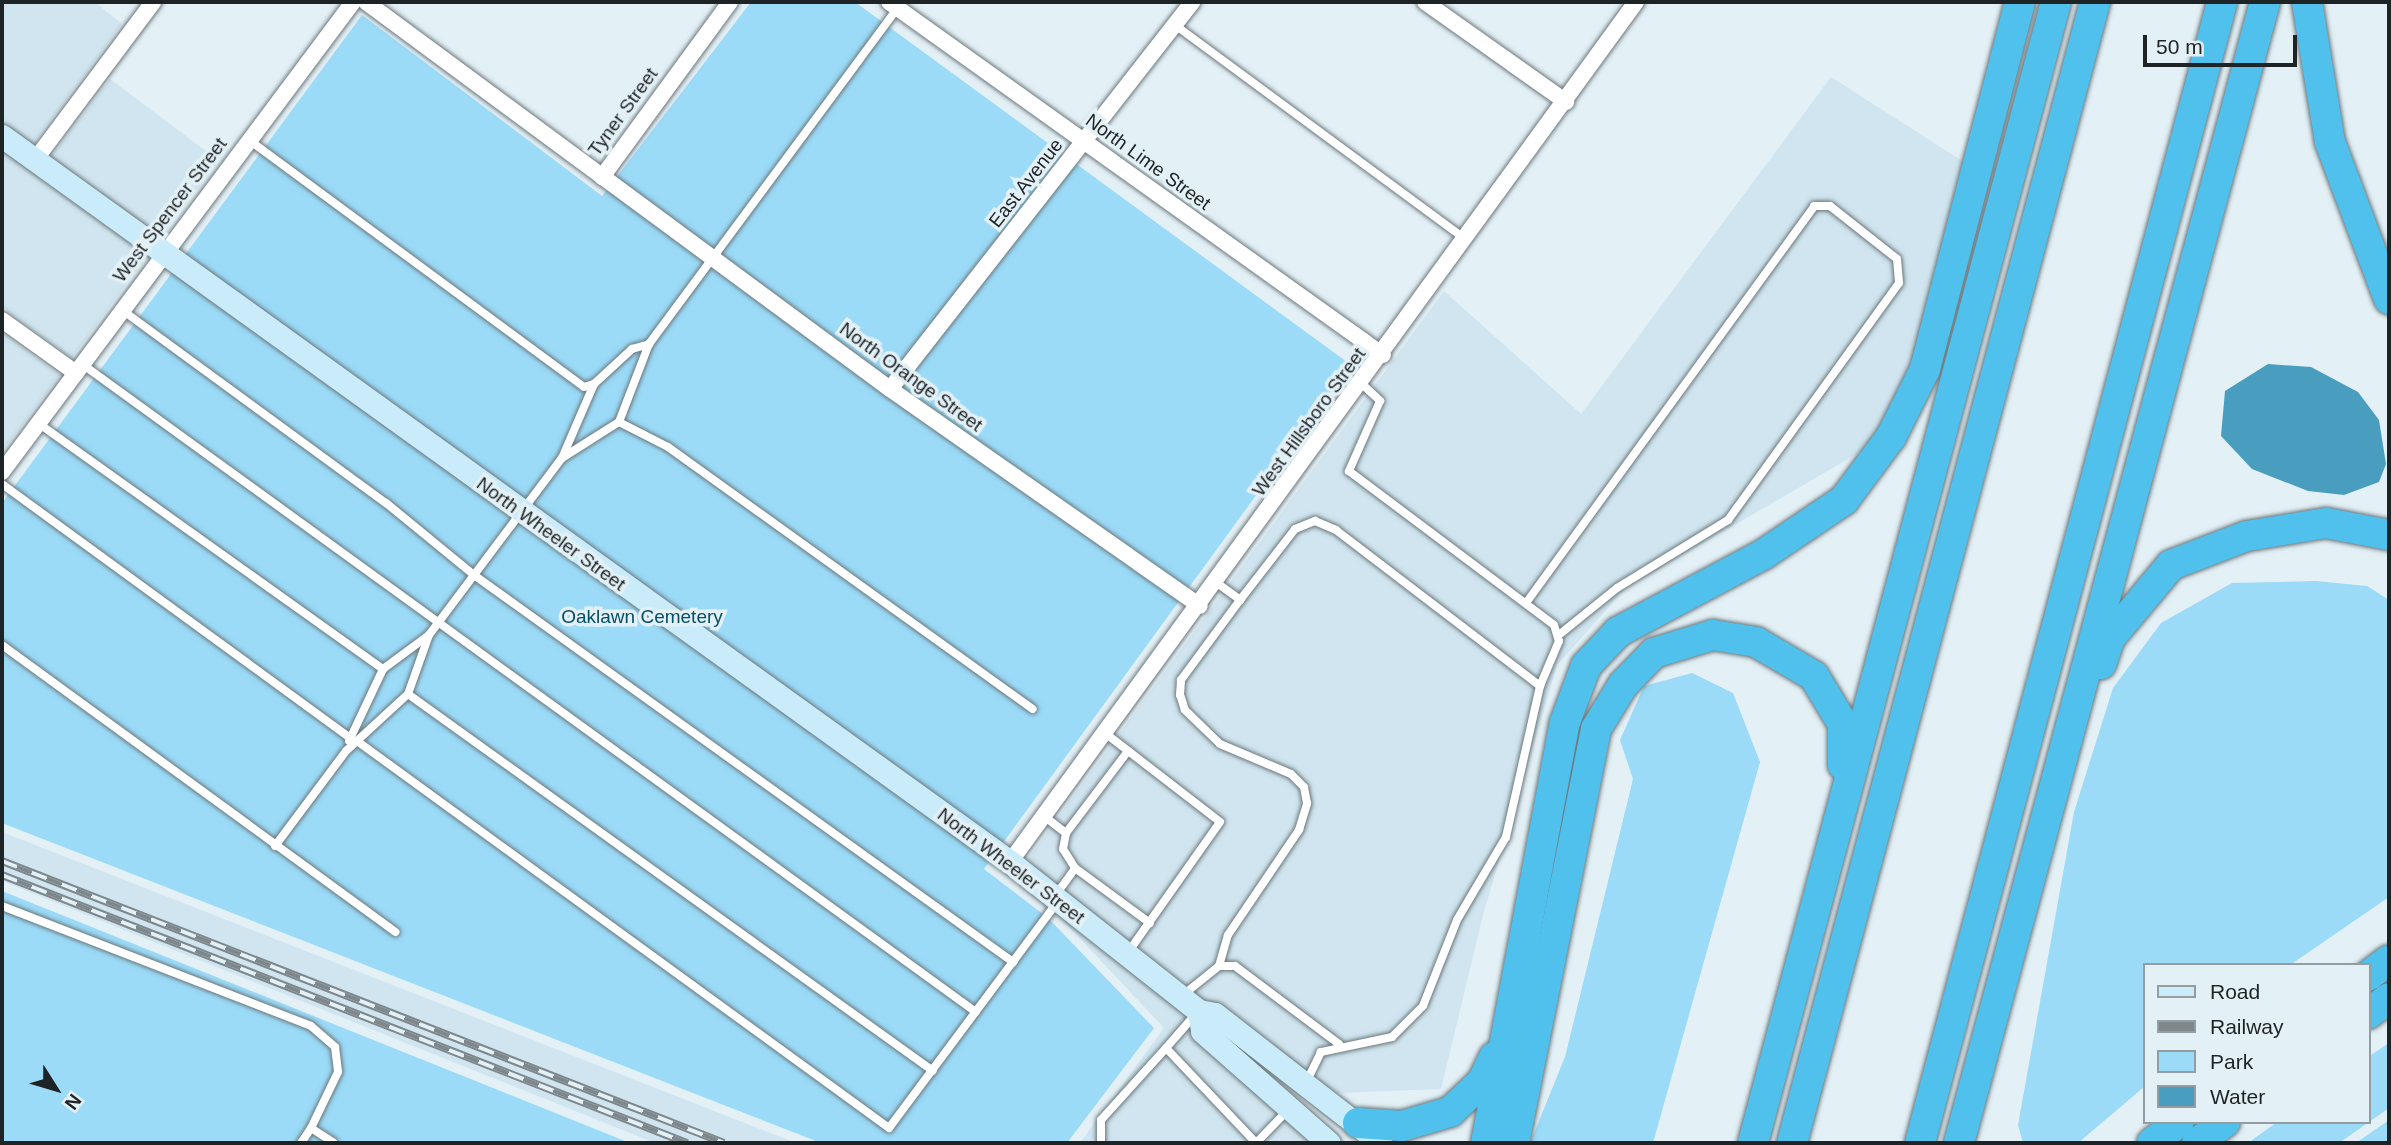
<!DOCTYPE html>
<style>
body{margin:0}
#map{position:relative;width:2391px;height:1145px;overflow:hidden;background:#e3f0f6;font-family:Helvetica,sans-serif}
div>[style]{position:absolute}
.built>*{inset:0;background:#d0e5ef;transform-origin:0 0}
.green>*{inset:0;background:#9bdbf8}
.water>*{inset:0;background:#499dbf}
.roads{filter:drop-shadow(0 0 2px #6b777c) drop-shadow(0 0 2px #6b777c)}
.service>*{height:8px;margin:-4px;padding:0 4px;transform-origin:4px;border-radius:4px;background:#fff}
.minor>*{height:16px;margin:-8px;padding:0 8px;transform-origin:8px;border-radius:8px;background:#fff}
.secondary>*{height:23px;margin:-11.5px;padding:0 11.5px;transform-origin:11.5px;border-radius:11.5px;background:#caecfa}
.motorway>*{height:30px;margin:-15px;padding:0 15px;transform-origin:15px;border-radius:15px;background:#50c1ed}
.rail>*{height:8px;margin-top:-4px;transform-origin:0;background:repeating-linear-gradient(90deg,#e3f0f6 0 16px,#7e878b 0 32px);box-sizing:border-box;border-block:2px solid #7e878b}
span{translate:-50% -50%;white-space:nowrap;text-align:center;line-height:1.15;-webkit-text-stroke:7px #e3f0f6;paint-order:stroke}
.street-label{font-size:19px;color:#1e2325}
.park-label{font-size:19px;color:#054f67}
.frame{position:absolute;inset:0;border:4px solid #1e2325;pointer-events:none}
.legend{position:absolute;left:2143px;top:963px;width:228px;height:161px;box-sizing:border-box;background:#e3f0f6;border:2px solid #949ea2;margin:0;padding:9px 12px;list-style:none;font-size:21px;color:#1e2325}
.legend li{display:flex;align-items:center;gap:14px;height:35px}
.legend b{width:35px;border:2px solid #949ea2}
.north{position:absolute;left:21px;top:1054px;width:70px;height:70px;-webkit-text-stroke:5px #e3f0f6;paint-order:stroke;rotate:127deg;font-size:19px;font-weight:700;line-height:28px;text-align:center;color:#1e2325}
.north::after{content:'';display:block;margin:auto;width:24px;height:32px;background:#1e2325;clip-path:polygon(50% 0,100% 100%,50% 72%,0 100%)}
.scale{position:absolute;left:2143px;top:35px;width:154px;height:32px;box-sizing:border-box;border:4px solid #1e2325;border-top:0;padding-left:9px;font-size:21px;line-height:24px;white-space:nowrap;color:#1e2325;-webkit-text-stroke:5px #e3f0f6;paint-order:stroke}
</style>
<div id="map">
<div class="built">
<i style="clip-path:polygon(2px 2px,95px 2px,122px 24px,32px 145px,2px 122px)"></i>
<i style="clip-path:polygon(1831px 77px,1967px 164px,1915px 364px,1867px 448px,1626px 588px,1557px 665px,1483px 915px,1441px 1089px,1335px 1093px,1201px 1000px,1026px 861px,1444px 291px,1581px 414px)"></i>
<i style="left:110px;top:79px;width:136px;height:99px;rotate:37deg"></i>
<i style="clip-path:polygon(2px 149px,147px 256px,72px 358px,2px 307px)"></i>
<i style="clip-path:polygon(2px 333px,60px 375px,2px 452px)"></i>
<i style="clip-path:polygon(2px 832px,796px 1143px,655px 1143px,2px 881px)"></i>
<i style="clip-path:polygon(998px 867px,1187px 1015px,1195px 1039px,1310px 1143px,1080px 1143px,1164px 1028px,1055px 912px)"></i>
</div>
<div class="green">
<i style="clip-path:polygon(751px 2px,855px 2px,1351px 365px,984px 869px,1048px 918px,1154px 1028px,1067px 1143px,821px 1143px,2px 823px,2px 503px,362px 15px,602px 196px)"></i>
<i style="clip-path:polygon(2316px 581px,2367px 586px,2389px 600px,2389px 897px,2290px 965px,2144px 965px,2144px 1087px,2078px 1143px,2023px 1143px,2018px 1125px,2074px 812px,2113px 688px,2161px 623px,2232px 583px)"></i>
<i style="clip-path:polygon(1692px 673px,1733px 693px,1760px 762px,1653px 1143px,1530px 1143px,1565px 1057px,1633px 779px,1620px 740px,1644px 686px)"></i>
<i style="clip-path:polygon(2px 891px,630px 1143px,2px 1143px)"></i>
<i style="clip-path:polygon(2389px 1043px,2389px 1108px,2339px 1143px,2248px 1143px,2277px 1122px,2368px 1122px,2368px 1057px)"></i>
<i style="clip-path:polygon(2389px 1120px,2389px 1143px,2356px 1143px)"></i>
</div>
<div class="water">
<i style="clip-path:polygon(2268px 364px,2311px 367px,2358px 392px,2379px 420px,2386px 464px,2379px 482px,2344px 495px,2308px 491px,2252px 469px,2221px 436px,2225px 391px)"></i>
</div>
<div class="roads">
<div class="service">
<i style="left:1175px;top:25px;width:359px;rotate:36.4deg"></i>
<i style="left:249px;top:140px;width:416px;rotate:36.4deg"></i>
<i style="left:584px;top:387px;width:10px;rotate:-17deg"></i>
<i style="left:122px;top:310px;width:327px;rotate:36.2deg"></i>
<i style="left:386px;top:503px;width:114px;rotate:39.3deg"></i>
<i style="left:474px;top:575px;width:664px;rotate:35.68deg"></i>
<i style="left:82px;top:364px;width:1104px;rotate:35.94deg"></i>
<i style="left:1362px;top:384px;width:25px;rotate:43deg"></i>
<i style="left:1380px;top:401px;width:77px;rotate:113.9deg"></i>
<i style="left:1349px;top:471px;width:256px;rotate:36.9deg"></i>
<i style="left:1554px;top:625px;width:17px;rotate:73deg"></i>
<i style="left:1559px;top:641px;width:49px;rotate:112.9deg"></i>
<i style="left:619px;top:422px;width:55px;rotate:27deg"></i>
<i style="left:668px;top:447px;width:449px;rotate:35.7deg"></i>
<i style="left:38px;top:423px;width:424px;rotate:35.5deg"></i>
<i style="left:562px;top:458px;width:81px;rotate:-66.6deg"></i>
<i style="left:594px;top:384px;width:52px;rotate:-42.6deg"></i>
<i style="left:632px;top:349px;width:18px;rotate:-16deg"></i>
<i style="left:2px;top:484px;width:431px;rotate:36.1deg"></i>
<i style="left:1217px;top:583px;width:29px;rotate:36deg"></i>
<i style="left:1240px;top:600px;width:90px;rotate:-52.2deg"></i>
<i style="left:1295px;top:529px;width:22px;rotate:-22deg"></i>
<i style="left:1315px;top:521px;width:23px;rotate:23deg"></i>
<i style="left:1336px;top:530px;width:257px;rotate:37.4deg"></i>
<i style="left:1540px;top:686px;width:155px;rotate:102.7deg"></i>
<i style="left:1506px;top:837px;width:96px;rotate:120.6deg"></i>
<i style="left:1457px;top:920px;width:92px;rotate:111.6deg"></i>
<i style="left:1423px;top:1006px;width:44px;rotate:135deg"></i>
<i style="left:1392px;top:1037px;width:73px;rotate:168.1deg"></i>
<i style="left:1321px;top:1052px;width:32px;rotate:116deg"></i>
<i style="left:1526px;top:603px;width:490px;rotate:-54deg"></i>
<i style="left:1814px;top:206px;width:16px"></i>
<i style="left:1830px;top:206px;width:85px;rotate:38.3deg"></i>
<i style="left:1897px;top:259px;width:24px;rotate:85deg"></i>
<i style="left:1899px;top:283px;width:292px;rotate:125.8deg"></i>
<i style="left:1728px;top:520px;width:130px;rotate:148.5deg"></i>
<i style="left:1617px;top:588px;width:73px;rotate:141.1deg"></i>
<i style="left:2px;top:645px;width:487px;rotate:36.1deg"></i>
<i style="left:408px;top:694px;width:646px;rotate:35.68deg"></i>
<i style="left:1105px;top:733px;width:145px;rotate:37.7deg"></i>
<i style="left:1220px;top:822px;width:158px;rotate:125.2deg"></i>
<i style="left:349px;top:741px;width:80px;rotate:-64.7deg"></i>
<i style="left:383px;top:669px;width:57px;rotate:-36.5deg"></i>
<i style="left:357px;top:741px;width:658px;rotate:36.03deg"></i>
<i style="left:889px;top:1128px;width:281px;rotate:-53.3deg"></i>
<i style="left:1044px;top:816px;width:28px;rotate:38deg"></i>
<i style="left:1066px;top:833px;width:103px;rotate:-52.9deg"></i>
<i style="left:275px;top:846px;width:119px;rotate:-53.2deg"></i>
<i style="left:346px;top:751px;width:84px;rotate:-42.6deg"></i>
<i style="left:408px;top:694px;width:63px;rotate:-70.4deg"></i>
<i style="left:429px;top:635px;width:221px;rotate:-53.1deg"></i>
<i style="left:562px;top:458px;width:67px;rotate:-32.3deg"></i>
<i style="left:619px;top:422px;width:84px;rotate:-69deg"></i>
<i style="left:649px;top:344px;width:418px;rotate:-53.5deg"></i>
<i style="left:1075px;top:868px;width:93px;rotate:36.3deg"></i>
<i style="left:1055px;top:896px;width:34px;rotate:-54deg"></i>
<i style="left:1075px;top:868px;width:22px;rotate:-122deg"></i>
<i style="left:1063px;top:849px;width:16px;rotate:-79deg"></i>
<i style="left:2px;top:906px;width:331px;rotate:21.2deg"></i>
<i style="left:311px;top:1026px;width:32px;rotate:41deg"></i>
<i style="left:335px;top:1047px;width:25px;rotate:83deg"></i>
<i style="left:338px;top:1072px;width:62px;rotate:115.7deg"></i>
<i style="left:1219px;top:966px;width:32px;rotate:-74deg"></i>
<i style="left:1228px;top:935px;width:127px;rotate:-55.9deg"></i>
<i style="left:1299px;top:830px;width:28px;rotate:-73deg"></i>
<i style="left:1307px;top:803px;width:16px;rotate:-101deg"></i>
<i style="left:1304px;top:787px;width:18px;rotate:-135deg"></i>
<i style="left:1291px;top:774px;width:77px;rotate:-157.1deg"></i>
<i style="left:1220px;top:744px;width:49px;rotate:-135.8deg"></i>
<i style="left:1185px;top:710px;width:16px;rotate:-108deg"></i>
<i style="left:1180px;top:695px;width:15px;rotate:-86deg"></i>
<i style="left:1181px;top:680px;width:99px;rotate:-53.6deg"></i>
<i style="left:1183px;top:995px;width:46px;rotate:-38.9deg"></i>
<i style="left:1219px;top:966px;width:16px"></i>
<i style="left:1235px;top:966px;width:130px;rotate:36.9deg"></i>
<i style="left:1194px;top:1016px;width:43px;rotate:131.2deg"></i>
<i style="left:1166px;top:1048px;width:131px;rotate:46.5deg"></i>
<i style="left:301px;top:1143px;width:18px;rotate:-56deg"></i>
<i style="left:311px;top:1128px;width:27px;rotate:33deg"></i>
<i style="left:1101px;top:1143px;width:23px;rotate:-90deg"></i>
<i style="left:1101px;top:1120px;width:97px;rotate:-47.9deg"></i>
<i style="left:1256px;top:1143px;width:46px;rotate:-45.9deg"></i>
</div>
<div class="minor">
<i style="left:366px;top:2px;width:651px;rotate:36.45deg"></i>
<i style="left:890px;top:389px;width:378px;rotate:35deg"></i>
<i style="left:889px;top:2px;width:607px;rotate:35.55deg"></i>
<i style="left:1425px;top:2px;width:173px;rotate:35.3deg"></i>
<i style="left:35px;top:160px;width:197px;rotate:-53.2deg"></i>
<i style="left:602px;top:177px;width:217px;rotate:-53.8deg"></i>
<i style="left:2px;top:320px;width:91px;rotate:35.6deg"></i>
<i style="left:890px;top:389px;width:491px;rotate:-52deg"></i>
<i style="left:2px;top:472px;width:587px;rotate:-53.25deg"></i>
<i style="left:1010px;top:862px;width:1064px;rotate:-53.95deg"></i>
</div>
<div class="secondary">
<i style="left:2px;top:136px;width:1242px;rotate:35.76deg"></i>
<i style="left:1010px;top:862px;width:241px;rotate:38.3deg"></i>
<i style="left:1199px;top:1011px;width:16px;rotate:11deg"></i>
<i style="left:1215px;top:1014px;width:210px;rotate:37.9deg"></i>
<i style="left:1199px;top:1011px;width:20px;rotate:81deg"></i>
<i style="left:1202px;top:1031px;width:169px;rotate:41.4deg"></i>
</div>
<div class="motorway">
<i style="left:2307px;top:2px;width:142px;rotate:80.7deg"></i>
<i style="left:2330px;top:142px;width:168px;rotate:69.4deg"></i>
<i style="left:2101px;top:664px;width:28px;rotate:-71deg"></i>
<i style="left:2110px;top:638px;width:95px;rotate:-50.1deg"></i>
<i style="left:2171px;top:565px;width:81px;rotate:-20.9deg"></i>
<i style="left:2247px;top:536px;width:80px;rotate:-9.3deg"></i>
<i style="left:2326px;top:523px;width:64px;rotate:10.8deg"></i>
<i style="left:2368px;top:976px;width:26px;rotate:-37deg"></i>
<i style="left:2368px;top:1014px;width:26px;rotate:-37deg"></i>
<i style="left:1358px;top:1123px;width:44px;rotate:3.9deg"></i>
<i style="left:1402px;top:1126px;width:50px;rotate:-16.3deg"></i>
<i style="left:1450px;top:1112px;width:44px;rotate:-43.2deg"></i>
<i style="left:1482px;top:1082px;width:28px;rotate:-64deg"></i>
<i style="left:1486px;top:1143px;width:425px;rotate:-79.4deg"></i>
<i style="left:1564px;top:725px;width:63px;rotate:-69.6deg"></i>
<i style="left:1586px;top:666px;width:47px;rotate:-46.7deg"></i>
<i style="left:1618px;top:632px;width:166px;rotate:-28.1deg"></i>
<i style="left:1764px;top:554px;width:97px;rotate:-34deg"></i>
<i style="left:1844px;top:500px;width:79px;rotate:-53.3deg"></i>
<i style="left:1891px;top:437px;width:76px;rotate:-63.4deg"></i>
<i style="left:1925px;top:369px;width:379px;rotate:-75.5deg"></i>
<i style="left:1514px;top:1143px;width:422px;rotate:-78.8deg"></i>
<i style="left:1596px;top:729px;width:52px;rotate:-58.5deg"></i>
<i style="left:1623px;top:685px;width:45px;rotate:-45.9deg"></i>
<i style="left:1654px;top:653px;width:62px;rotate:-17deg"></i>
<i style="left:1713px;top:635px;width:44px;rotate:9.2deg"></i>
<i style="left:1756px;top:642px;width:67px;rotate:30.4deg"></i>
<i style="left:1814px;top:676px;width:56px;rotate:58.9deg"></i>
<i style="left:1843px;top:724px;width:41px;rotate:90deg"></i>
<i style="left:1753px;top:1143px;width:1181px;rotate:-75.13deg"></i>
<i style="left:1792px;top:1143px;width:1181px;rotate:-75.13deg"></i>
<i style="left:1920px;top:1143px;width:1180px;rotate:-75.17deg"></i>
<i style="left:1959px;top:1143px;width:1181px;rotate:-74.99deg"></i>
<i style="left:2152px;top:1143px;width:34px;rotate:-38deg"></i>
<i style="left:2197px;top:1143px;width:35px;rotate:-37deg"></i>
</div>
</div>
<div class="rail">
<i style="left:2px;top:861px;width:775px;rotate:21.33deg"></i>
<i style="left:2px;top:875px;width:736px;rotate:21.37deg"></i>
</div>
<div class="street-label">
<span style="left:623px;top:112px;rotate:-54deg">Tyner Street</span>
<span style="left:1148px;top:162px;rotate:36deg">North Lime Street</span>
<span style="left:1026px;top:183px;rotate:-52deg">East Avenue</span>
<span style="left:170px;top:210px;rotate:-53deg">West Spencer Street</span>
<span style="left:911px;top:377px;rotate:36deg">North Orange Street</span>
<span style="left:1309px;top:422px;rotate:-54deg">West Hillsboro Street</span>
<span style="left:551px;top:534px;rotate:36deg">North Wheeler Street</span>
<span style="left:1011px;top:866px;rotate:37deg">North Wheeler Street</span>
</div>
<div class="park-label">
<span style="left:642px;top:617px">Oaklawn Cemetery</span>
</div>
<div class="frame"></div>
<ul class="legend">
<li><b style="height:9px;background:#caecfa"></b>Road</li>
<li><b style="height:9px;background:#7e878b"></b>Railway</li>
<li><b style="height:19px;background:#9bdbf8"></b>Park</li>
<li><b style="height:19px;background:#499dbf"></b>Water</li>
</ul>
<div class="north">N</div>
<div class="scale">50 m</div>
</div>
